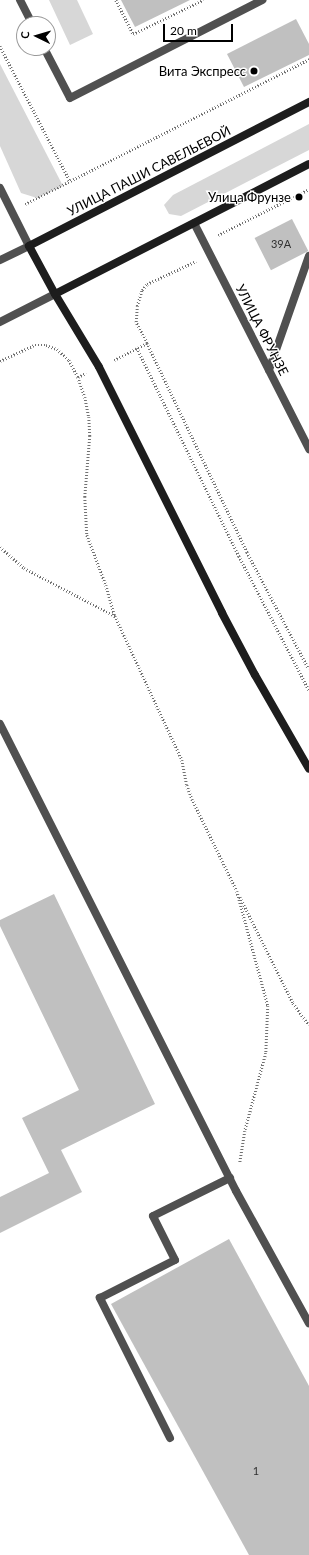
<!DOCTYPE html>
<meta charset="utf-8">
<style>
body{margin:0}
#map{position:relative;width:309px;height:1555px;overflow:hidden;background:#fff;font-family:Lato,sans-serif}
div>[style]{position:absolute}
.green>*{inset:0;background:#d7d7d7}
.building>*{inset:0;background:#c0c0c0;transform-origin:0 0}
.path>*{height:2.5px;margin-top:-1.25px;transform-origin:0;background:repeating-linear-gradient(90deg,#727272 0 1px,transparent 0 3px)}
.service>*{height:8px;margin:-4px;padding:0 4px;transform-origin:4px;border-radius:4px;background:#505050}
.minor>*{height:8px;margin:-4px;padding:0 4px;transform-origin:4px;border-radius:4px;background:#505050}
.tertiary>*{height:8px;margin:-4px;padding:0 4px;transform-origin:4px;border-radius:4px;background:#505050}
.secondary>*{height:8px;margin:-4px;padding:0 4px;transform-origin:4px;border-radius:4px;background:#1d1d1d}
.dots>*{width:11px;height:11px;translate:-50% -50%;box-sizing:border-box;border:2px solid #fff;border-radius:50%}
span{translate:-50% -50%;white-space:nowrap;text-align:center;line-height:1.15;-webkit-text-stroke:3px #fff;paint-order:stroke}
.number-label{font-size:11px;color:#303030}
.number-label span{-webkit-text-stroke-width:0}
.poi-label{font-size:13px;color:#000}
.right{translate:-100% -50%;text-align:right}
.street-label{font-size:13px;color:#000}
.north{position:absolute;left:16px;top:16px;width:40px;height:40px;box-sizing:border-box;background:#fff;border:1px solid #999;border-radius:50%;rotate:275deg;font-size:11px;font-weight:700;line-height:16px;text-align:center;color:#000}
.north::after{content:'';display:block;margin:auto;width:14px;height:18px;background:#000;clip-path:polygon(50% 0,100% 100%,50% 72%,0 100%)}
.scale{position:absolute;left:163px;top:24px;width:70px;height:18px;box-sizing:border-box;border:2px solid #000;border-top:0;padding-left:5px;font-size:12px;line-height:14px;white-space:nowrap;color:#000;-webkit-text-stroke:3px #fff;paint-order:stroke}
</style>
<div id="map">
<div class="green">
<i style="clip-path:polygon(49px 0,77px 0,93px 34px,70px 45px)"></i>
<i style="clip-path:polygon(0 64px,63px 186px,37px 198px,21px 193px,0 146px)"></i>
<i style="clip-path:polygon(309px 124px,309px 150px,181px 216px,169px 214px,164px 205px,173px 195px)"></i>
</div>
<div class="building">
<i style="clip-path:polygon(121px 0,190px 0,135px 27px)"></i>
<i style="clip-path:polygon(296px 19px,309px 44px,309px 55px,244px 87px,227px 54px)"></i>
<i style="left:292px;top:219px;width:36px;height:42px;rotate:63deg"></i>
<i style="clip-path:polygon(54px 894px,155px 1104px,61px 1150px,82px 1192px,0 1233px,0 1197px,49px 1173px,22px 1118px,79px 1090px,0 926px,0 920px)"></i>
<i style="clip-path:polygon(229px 1239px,309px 1386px,309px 1555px,249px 1555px,111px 1304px)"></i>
</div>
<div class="path">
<i style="left:116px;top:0;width:38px;rotate:63deg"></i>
<i style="left:133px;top:34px;width:78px;rotate:-25.9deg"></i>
<i style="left:0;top:46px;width:152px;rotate:62.6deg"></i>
<i style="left:25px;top:204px;width:319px;rotate:-27deg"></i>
<i style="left:218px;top:235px;width:102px;rotate:-26.8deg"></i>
<i style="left:147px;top:343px;width:232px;rotate:64.4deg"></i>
<i style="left:247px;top:552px;width:132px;rotate:62.1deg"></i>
<i style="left:137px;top:348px;width:232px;rotate:63.9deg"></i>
<i style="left:239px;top:556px;width:151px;rotate:62.4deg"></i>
<i style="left:114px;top:360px;width:37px;rotate:-27deg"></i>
<i style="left:147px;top:343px;width:24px;rotate:-118deg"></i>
<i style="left:136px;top:322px;width:16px;rotate:-86deg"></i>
<i style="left:137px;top:306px;width:17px;rotate:-73deg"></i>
<i style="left:142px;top:290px;width:8px;rotate:-50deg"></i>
<i style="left:147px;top:284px;width:54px;rotate:-25.1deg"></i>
<i style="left:0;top:361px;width:38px;rotate:-25deg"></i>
<i style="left:35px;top:345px;width:11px"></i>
<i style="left:46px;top:345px;width:12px;rotate:20deg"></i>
<i style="left:57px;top:349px;width:16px;rotate:43deg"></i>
<i style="left:69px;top:360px;width:19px;rotate:62deg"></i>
<i style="left:78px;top:377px;width:9px;rotate:-27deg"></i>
<i style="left:78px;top:377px;width:21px;rotate:71deg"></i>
<i style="left:85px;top:397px;width:20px;rotate:79deg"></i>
<i style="left:89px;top:417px;width:19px;rotate:87deg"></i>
<i style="left:90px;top:436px;width:61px;rotate:94.7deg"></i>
<i style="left:85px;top:497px;width:38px;rotate:87deg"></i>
<i style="left:87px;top:535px;width:53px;rotate:69.2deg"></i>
<i style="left:106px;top:585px;width:32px;rotate:74deg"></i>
<i style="left:0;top:547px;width:32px;rotate:41deg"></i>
<i style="left:24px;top:568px;width:103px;rotate:27.8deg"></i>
<i style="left:115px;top:616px;width:159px;rotate:65deg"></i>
<i style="left:182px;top:760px;width:25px;rotate:79deg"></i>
<i style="left:187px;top:785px;width:15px;rotate:70deg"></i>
<i style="left:192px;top:799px;width:102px;rotate:63.9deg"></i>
<i style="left:237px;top:891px;width:119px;rotate:74.9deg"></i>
<i style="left:268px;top:1006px;width:47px;rotate:92.4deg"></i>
<i style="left:266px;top:1053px;width:81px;rotate:105.1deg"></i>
<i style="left:245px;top:1131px;width:32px;rotate:99deg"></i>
<i style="left:240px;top:897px;width:119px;rotate:63.4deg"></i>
<i style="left:293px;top:1003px;width:27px;rotate:54deg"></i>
</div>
<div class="service">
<i style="left:20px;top:0;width:27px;rotate:63deg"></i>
<i style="left:44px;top:48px;width:56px;rotate:62.5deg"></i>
<i style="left:70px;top:98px;width:216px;rotate:-27deg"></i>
<i style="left:269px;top:370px;width:121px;rotate:-70.7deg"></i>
<i style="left:170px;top:1438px;width:157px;rotate:-116.6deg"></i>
<i style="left:100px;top:1298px;width:84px;rotate:-26.9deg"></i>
<i style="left:175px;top:1260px;width:49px;rotate:-116.6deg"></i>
<i style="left:153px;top:1216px;width:86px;rotate:-26.3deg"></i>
</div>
<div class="minor">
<i style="left:194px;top:223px;width:254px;rotate:63deg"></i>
<i style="left:0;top:724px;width:523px;rotate:63.19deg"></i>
<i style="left:236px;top:1191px;width:151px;rotate:61.1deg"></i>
</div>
<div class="tertiary">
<i style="left:0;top:188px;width:65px;rotate:63.4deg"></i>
<i style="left:29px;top:246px;width:32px;rotate:154deg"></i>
<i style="left:0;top:322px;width:62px;rotate:-27deg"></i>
</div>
<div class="secondary">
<i style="left:309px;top:102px;width:315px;rotate:152.8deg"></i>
<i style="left:29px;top:246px;width:55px;rotate:61.6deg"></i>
<i style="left:55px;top:294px;width:85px;rotate:58.9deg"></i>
<i style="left:99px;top:367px;width:275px;rotate:63.4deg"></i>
<i style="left:222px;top:613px;width:70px;rotate:62deg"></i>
<i style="left:255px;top:675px;width:108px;rotate:60.1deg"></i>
<i style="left:55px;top:294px;width:285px;rotate:-27.1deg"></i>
</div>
<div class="dots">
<i style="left:254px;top:71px;background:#000"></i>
<i style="left:299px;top:197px;background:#000"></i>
</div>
<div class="number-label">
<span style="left:281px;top:244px">39А</span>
<span style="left:256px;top:1471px">1</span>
</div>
<div class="poi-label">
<span class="right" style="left:246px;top:71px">Вита Экспресс</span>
<span class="right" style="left:291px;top:197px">Улица Фрунзе</span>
</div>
<div class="street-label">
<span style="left:149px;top:171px;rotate:-27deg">УЛИЦА ПАШИ САВЕЛЬЕВОЙ</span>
<span style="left:262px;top:330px;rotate:63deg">УЛИЦА ФРУНЗЕ</span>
</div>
<div class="north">С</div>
<div class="scale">20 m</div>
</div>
